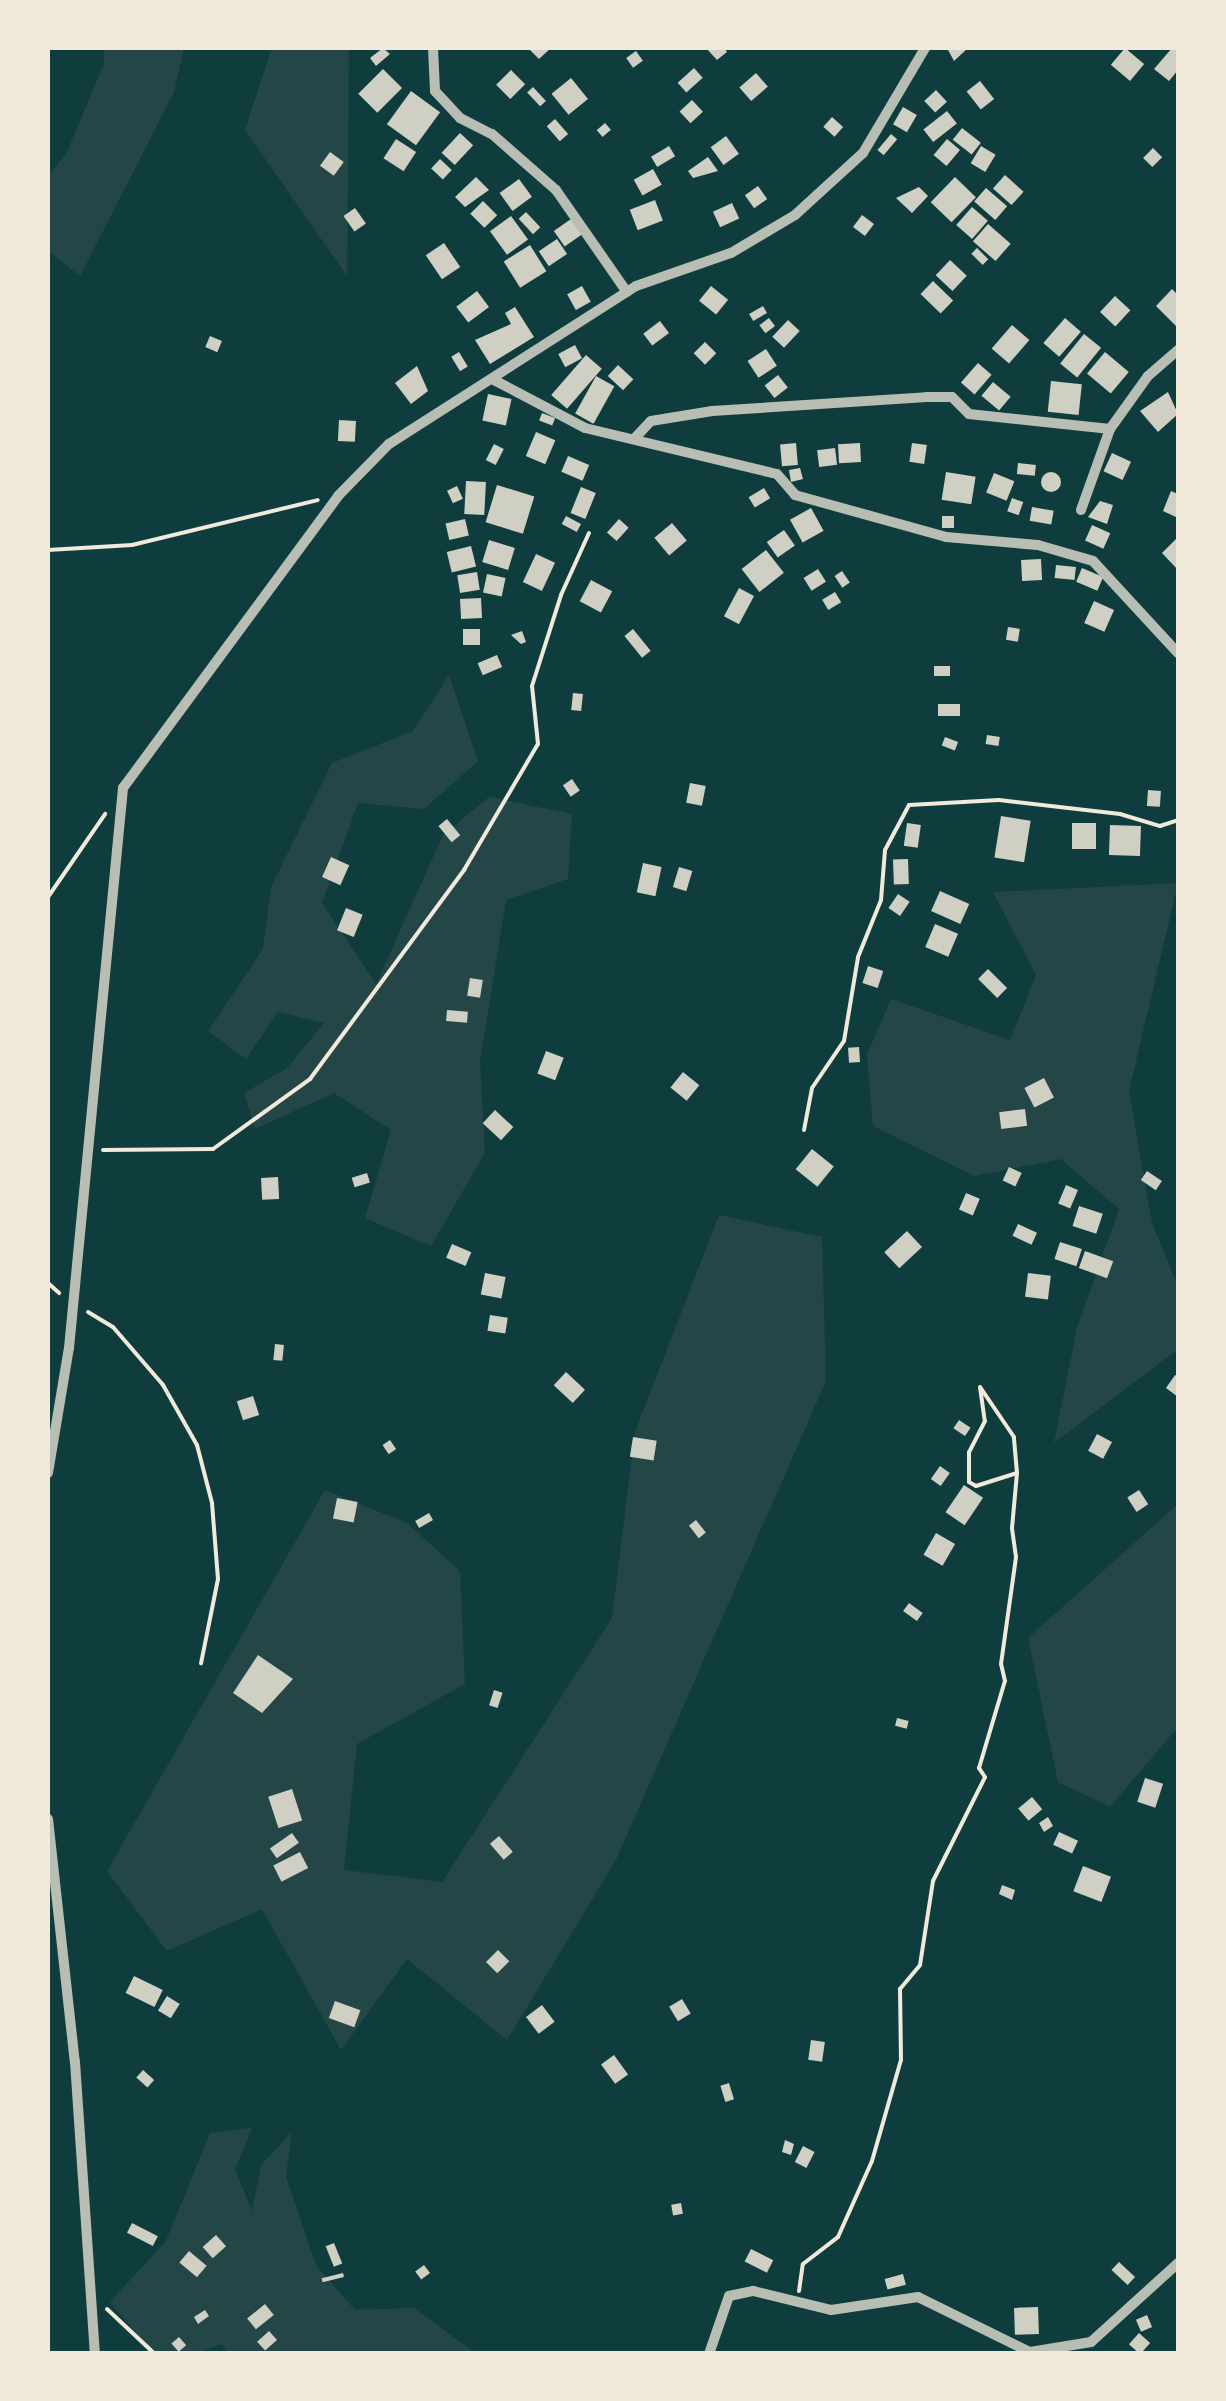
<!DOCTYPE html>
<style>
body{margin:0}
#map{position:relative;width:1226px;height:2401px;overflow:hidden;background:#0f3d3e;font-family:"Noto Serif",serif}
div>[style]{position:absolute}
.green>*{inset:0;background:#244646}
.building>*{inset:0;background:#cfcfc3;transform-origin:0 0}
.round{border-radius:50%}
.path>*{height:4px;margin:-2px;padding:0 2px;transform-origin:2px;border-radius:2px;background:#f1e9da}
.minor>*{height:10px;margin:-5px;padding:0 5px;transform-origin:5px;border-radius:5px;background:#b8beb3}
span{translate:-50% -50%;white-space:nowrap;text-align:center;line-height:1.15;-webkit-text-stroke:8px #f1e9da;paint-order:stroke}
.frame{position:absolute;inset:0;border:50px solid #f1e9da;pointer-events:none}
</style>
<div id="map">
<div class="green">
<i style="clip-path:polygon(104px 48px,184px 48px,174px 92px,80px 276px,48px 251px,48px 177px,67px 152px,104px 64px)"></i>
<i style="clip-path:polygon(272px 48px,349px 48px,347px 276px,245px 130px)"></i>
<i style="clip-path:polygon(449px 675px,478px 761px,424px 809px,358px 803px,322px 903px,376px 984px,443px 835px,489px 797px,572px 814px,568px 879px,506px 900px,480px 1061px,485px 1153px,431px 1246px,365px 1218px,391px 1130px,334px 1093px,255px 1129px,244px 1093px,287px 1068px,324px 1023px,278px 1012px,246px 1059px,208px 1031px,263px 949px,271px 887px,332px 763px,413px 731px)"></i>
<i style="clip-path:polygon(1178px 883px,1129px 1091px,1152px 1223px,1178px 1287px,1178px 1349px,1054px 1443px,1077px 1328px,1119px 1209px,1061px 1159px,974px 1176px,873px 1126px,867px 1055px,891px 999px,1010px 1040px,1036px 975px,993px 892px)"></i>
<i style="clip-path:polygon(719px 1215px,822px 1237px,826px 1381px,616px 1860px,507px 2040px,407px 1959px,341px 2050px,262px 1909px,167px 1951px,107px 1871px,325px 1490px,407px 1523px,460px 1571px,465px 1684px,357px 1744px,344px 1870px,442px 1882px,612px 1618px,635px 1432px)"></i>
<i style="clip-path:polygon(1178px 1504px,1178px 1727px,1110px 1807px,1058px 1782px,1028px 1638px)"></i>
<i style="clip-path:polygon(252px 2128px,235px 2169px,252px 2211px,261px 2165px,292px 2132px,286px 2177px,316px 2265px,355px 2310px,414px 2308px,475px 2353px,230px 2354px,222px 2344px,196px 2353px,153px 2353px,110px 2302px,166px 2241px,210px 2133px)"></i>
</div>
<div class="building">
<i style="clip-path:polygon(383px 48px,390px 54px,376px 66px,370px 58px)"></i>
<i style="clip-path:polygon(528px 48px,551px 48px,539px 59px)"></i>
<i style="clip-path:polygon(706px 48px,724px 48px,727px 52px,717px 60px)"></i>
<i style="clip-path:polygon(947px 48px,968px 48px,954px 61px)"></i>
<i style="left:1125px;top:48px;width:25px;height:22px;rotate:40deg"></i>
<i style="clip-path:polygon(1172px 48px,1178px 50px,1178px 70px,1169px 81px,1154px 69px)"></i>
<i style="left:636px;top:51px;width:12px;height:12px;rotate:55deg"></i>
<i style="left:694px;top:68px;width:13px;height:22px;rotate:48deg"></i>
<i style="left:383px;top:69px;width:27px;height:35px;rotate:45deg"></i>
<i style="left:511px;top:70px;width:20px;height:21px;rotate:45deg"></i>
<i style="left:756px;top:73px;width:18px;height:22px;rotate:49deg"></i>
<i style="left:571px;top:78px;width:27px;height:25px;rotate:51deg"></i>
<i style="left:980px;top:81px;width:23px;height:17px;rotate:52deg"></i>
<i style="left:533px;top:87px;width:19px;height:8px;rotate:47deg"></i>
<i style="left:936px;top:90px;width:16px;height:16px;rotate:47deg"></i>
<i style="left:411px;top:91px;width:36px;height:41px;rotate:36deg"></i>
<i style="left:692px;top:100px;width:16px;height:17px;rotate:47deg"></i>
<i style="left:903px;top:107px;width:16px;height:20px;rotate:30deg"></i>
<i style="left:947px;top:111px;width:16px;height:30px;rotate:52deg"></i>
<i style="left:832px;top:117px;width:15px;height:13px;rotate:42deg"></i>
<i style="left:555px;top:119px;width:20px;height:11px;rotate:49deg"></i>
<i style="left:605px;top:123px;width:9px;height:11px;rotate:49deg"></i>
<i style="left:962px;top:128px;width:24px;height:15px;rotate:38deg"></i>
<i style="left:460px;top:133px;width:18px;height:27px;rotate:43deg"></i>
<i style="left:891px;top:134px;width:8px;height:21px;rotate:40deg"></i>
<i style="left:726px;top:136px;width:22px;height:19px;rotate:54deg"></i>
<i style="left:396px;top:139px;width:24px;height:23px;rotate:33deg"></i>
<i style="left:947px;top:139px;width:17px;height:21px;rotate:40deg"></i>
<i style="left:669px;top:146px;width:12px;height:21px;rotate:59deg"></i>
<i style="left:981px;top:146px;width:17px;height:20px;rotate:31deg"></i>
<i style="left:1153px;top:148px;width:13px;height:14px;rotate:45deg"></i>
<i style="left:330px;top:152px;width:17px;height:17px;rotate:36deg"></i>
<i style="clip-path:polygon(708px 157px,718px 171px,693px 178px,688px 171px)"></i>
<i style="left:440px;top:159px;width:16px;height:13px;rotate:43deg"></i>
<i style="left:653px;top:169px;width:18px;height:22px;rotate:61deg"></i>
<i style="left:1005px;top:175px;width:25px;height:18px;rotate:42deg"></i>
<i style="clip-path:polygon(476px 177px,489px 190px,465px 207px,455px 197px)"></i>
<i style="left:955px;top:177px;width:29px;height:35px;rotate:44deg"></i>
<i style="left:519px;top:179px;width:22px;height:24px;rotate:54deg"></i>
<i style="left:758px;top:186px;width:16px;height:16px;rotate:55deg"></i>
<i style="clip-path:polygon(919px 187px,928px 196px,912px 213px,896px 198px)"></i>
<i style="left:986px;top:188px;width:28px;height:18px;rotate:41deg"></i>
<i style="left:655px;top:200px;width:22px;height:27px;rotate:69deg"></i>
<i style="left:483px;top:201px;width:20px;height:18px;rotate:45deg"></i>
<i style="left:732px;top:203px;width:17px;height:21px;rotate:65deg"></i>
<i style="left:972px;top:207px;width:21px;height:24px;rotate:41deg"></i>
<i style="left:355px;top:208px;width:19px;height:14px;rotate:55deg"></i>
<i style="left:526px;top:212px;width:21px;height:10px;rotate:47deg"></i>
<i style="left:862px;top:215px;width:15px;height:15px;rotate:37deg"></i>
<i style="left:511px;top:216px;width:29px;height:26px;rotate:54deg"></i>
<i style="left:571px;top:219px;width:19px;height:21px;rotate:55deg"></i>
<i style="left:988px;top:224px;width:30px;height:23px;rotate:41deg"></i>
<i style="left:557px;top:239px;width:18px;height:22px;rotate:56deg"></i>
<i style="left:444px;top:243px;width:29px;height:22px;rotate:56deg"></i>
<i style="left:530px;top:245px;width:31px;height:31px;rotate:58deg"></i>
<i style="left:977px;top:248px;width:16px;height:8px;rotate:45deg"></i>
<i style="left:950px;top:260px;width:23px;height:21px;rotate:43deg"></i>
<i style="left:933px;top:281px;width:28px;height:18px;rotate:44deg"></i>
<i style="left:582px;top:286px;width:18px;height:17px;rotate:61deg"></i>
<i style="left:711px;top:286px;width:22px;height:19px;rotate:39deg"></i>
<i style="clip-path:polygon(1172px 289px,1178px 295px,1178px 328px,1156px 306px)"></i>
<i style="left:477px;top:291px;width:20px;height:26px;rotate:53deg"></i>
<i style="left:1115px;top:296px;width:21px;height:22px;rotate:43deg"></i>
<i style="left:763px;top:306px;width:8px;height:16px;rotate:60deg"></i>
<i style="clip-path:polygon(515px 307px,534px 337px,490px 364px,475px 340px,511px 324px,505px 313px)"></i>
<i style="left:769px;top:318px;width:10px;height:12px;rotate:53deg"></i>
<i style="left:1065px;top:318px;width:21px;height:33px;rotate:41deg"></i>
<i style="left:788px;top:320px;width:16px;height:23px;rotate:43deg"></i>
<i style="left:660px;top:321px;width:15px;height:21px;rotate:53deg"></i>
<i style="left:1012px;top:325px;width:23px;height:31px;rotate:41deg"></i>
<i style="left:1084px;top:334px;width:22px;height:38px;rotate:39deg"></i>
<i style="left:210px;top:336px;width:13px;height:12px;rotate:23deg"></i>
<i style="left:705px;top:342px;width:16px;height:16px;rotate:45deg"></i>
<i style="left:575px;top:345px;width:15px;height:19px;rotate:62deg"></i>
<i style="left:766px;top:349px;width:20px;height:22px;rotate:57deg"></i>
<i style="left:459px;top:352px;width:17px;height:9px;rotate:59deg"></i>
<i style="left:1105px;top:352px;width:31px;height:28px;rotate:40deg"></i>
<i style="left:586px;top:355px;width:21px;height:53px;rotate:41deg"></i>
<i style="left:978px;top:363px;width:18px;height:26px;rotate:41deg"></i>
<i style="left:618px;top:365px;width:21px;height:15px;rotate:43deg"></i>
<i style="clip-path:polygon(417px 366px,428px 391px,411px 404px,395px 383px)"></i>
<i style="left:778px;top:375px;width:16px;height:17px;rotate:52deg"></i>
<i style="left:596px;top:376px;width:21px;height:43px;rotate:29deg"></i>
<i style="left:1051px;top:381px;width:31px;height:31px;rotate:6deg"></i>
<i style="left:993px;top:382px;width:23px;height:18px;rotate:40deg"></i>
<i style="clip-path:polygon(1168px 392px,1178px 414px,1158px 432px,1140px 411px)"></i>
<i style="left:488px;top:394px;width:24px;height:27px;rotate:12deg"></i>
<i style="left:542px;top:413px;width:14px;height:8px;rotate:21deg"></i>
<i style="left:339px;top:420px;width:17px;height:21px;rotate:3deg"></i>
<i style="left:536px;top:432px;width:21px;height:26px;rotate:23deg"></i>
<i style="left:796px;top:443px;width:22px;height:16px;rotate:85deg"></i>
<i style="left:860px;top:443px;width:19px;height:22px;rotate:87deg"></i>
<i style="left:912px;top:443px;width:15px;height:19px;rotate:8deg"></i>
<i style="left:494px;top:444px;width:11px;height:18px;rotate:27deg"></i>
<i style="left:835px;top:448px;width:17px;height:18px;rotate:83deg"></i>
<i style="left:1112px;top:453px;width:21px;height:20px;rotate:25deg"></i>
<i style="left:568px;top:456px;width:23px;height:17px;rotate:23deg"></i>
<i style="left:1018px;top:463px;width:18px;height:11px;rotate:6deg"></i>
<i style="clip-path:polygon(800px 468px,803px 479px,791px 482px,789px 470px)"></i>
<i class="round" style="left:1041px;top:472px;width:20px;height:20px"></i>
<i style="left:946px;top:472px;width:30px;height:28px;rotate:9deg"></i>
<i style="left:994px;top:473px;width:22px;height:21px;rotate:22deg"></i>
<i style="left:466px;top:481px;width:20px;height:33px;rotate:3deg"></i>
<i style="left:497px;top:485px;width:39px;height:39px;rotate:17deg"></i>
<i style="left:457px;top:486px;width:14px;height:11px;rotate:65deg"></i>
<i style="left:581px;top:487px;width:16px;height:28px;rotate:22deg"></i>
<i style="left:764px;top:488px;width:12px;height:18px;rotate:59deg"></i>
<i style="clip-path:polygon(1171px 491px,1178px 494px,1178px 518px,1163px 511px)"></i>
<i style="left:1012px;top:498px;width:12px;height:14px;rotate:20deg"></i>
<i style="clip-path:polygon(1100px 501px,1113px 505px,1107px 524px,1088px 517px)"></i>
<i style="left:1032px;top:507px;width:22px;height:14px;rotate:10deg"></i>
<i style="left:811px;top:508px;width:26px;height:24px;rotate:61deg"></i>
<i style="left:566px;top:516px;width:17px;height:9px;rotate:28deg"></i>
<i style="left:942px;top:516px;width:12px;height:12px"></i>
<i style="left:465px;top:519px;width:17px;height:20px;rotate:77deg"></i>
<i style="left:619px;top:519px;width:13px;height:18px;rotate:42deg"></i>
<i style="left:672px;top:523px;width:23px;height:23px;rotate:50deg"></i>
<i style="left:1092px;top:525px;width:20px;height:17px;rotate:24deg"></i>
<i style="left:784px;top:530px;width:19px;height:21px;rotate:55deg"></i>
<i style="clip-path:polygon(1178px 537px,1178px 570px,1162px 553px)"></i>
<i style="left:489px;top:540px;width:27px;height:23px;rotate:17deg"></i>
<i style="left:471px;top:546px;width:21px;height:25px;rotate:76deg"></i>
<i style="left:766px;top:550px;width:29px;height:31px;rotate:52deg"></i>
<i style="left:536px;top:554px;width:21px;height:31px;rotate:25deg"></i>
<i style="left:1041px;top:559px;width:21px;height:20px;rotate:87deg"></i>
<i style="left:1056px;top:565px;width:20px;height:13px;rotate:6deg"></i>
<i style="left:1082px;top:568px;width:23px;height:15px;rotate:23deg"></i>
<i style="left:818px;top:569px;width:15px;height:17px;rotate:58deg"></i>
<i style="left:842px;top:571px;width:14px;height:9px;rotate:56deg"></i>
<i style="left:477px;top:572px;width:18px;height:20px;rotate:81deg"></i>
<i style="left:487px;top:574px;width:19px;height:19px;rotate:12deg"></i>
<i style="left:591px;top:580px;width:24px;height:24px;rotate:28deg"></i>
<i style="left:739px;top:588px;width:17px;height:32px;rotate:28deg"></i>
<i style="left:835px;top:592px;width:12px;height:15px;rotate:59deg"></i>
<i style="left:481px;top:598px;width:20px;height:21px;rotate:87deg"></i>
<i style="left:1094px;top:601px;width:22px;height:24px;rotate:24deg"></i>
<i style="left:1008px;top:627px;width:12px;height:13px;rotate:9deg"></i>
<i style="left:480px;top:629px;width:16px;height:17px;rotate:90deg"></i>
<i style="left:633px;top:629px;width:28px;height:11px;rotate:51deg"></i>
<i style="clip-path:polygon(522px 631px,526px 642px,521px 644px,511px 635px)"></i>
<i style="left:497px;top:655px;width:13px;height:21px;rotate:67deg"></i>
<i style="left:950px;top:666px;width:10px;height:16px;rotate:90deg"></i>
<i style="left:573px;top:693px;width:10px;height:17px;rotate:6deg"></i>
<i style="left:960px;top:704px;width:12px;height:22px;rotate:90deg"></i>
<i style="left:987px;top:735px;width:13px;height:9px;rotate:9deg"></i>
<i style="left:945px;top:737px;width:14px;height:9px;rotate:21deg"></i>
<i style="left:572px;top:779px;width:14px;height:11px;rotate:56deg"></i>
<i style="left:690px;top:783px;width:16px;height:20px;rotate:11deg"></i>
<i style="left:1148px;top:790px;width:13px;height:16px;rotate:4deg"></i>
<i style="left:1001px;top:816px;width:30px;height:42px;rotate:9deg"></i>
<i style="left:447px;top:819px;width:21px;height:11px;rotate:51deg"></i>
<i style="left:907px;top:823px;width:14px;height:23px;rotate:8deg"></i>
<i style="left:1072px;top:823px;width:24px;height:26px"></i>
<i style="left:1110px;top:825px;width:31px;height:30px;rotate:2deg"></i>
<i style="left:331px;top:857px;width:20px;height:22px;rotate:24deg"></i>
<i style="left:908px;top:859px;width:25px;height:15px;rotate:88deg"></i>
<i style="left:643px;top:863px;width:19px;height:30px;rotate:12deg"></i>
<i style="left:679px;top:867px;width:14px;height:21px;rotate:17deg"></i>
<i style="left:940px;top:891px;width:32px;height:22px;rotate:24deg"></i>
<i style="left:898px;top:894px;width:14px;height:17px;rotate:34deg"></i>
<i style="left:346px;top:908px;width:18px;height:24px;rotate:22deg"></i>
<i style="left:935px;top:924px;width:25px;height:25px;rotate:23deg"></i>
<i style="left:868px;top:966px;width:16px;height:18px;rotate:18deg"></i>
<i style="left:988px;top:969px;width:27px;height:14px;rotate:45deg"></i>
<i style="left:470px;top:978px;width:13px;height:18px;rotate:9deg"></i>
<i style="left:447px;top:1010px;width:21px;height:11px;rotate:5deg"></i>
<i style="left:859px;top:1047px;width:15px;height:11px;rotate:86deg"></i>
<i style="left:546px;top:1051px;width:19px;height:24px;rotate:21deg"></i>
<i style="left:683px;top:1072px;width:21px;height:20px;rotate:39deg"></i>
<i style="left:1044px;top:1078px;width:22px;height:22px;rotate:63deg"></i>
<i style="left:1025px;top:1109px;width:17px;height:26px;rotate:83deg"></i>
<i style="left:495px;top:1110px;width:25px;height:18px;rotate:43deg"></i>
<i style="left:812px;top:1149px;width:28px;height:26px;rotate:39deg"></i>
<i style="left:1009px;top:1167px;width:14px;height:15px;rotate:25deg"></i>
<i style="left:1147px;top:1171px;width:18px;height:11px;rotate:34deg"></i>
<i style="left:367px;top:1173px;width:10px;height:16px;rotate:73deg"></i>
<i style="left:278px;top:1177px;width:22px;height:17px;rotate:87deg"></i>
<i style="left:1066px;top:1185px;width:13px;height:20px;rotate:23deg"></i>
<i style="left:966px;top:1193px;width:15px;height:18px;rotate:23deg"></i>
<i style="left:1079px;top:1206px;width:25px;height:21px;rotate:18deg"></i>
<i style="left:1018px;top:1224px;width:21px;height:13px;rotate:25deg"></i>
<i style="left:907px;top:1231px;width:22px;height:31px;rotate:47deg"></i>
<i style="left:1060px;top:1242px;width:23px;height:18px;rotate:18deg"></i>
<i style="left:452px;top:1244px;width:21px;height:15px;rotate:23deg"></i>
<i style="left:1085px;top:1251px;width:30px;height:18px;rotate:20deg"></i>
<i style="left:485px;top:1273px;width:21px;height:22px;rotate:11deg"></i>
<i style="left:1028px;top:1273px;width:23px;height:24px;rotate:7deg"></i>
<i style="left:490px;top:1315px;width:18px;height:16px;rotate:9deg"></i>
<i style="left:275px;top:1344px;width:9px;height:16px;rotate:6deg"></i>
<i style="left:566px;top:1372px;width:26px;height:18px;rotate:43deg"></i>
<i style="clip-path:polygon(1175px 1375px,1178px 1377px,1178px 1397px,1166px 1388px)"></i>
<i style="left:253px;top:1396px;width:20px;height:17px;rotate:72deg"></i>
<i style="left:959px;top:1420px;width:14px;height:10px;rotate:34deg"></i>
<i style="left:1097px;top:1434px;width:17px;height:19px;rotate:28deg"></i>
<i style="left:633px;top:1437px;width:24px;height:20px;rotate:9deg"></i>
<i style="left:390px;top:1440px;width:11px;height:9px;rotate:56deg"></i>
<i style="left:940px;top:1466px;width:12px;height:16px;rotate:35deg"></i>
<i style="left:964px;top:1485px;width:23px;height:33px;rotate:34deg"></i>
<i style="left:1139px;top:1490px;width:17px;height:14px;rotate:57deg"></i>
<i style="left:337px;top:1498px;width:21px;height:21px;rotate:11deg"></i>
<i style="left:429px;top:1513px;width:8px;height:16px;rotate:60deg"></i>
<i style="left:696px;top:1520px;width:16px;height:9px;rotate:52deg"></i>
<i style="left:936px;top:1533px;width:22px;height:25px;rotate:30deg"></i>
<i style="left:909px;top:1603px;width:17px;height:10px;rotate:36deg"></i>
<i style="clip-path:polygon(258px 1655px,293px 1679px,262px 1713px,233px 1693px)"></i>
<i style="left:494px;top:1690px;width:9px;height:16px;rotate:18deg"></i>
<i style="left:897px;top:1718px;width:12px;height:8px;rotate:14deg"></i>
<i style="left:1145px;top:1778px;width:19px;height:25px;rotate:18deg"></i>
<i style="left:292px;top:1789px;width:33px;height:25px;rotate:72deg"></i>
<i style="left:1032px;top:1797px;width:16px;height:18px;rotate:50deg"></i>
<i style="clip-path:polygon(1048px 1817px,1053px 1826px,1044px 1832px,1039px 1823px)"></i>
<i style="left:1059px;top:1832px;width:21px;height:14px;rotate:25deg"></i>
<i style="left:292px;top:1833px;width:12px;height:27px;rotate:55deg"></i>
<i style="left:499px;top:1836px;width:21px;height:12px;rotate:49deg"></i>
<i style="left:300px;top:1852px;width:18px;height:30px;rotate:63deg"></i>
<i style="left:1083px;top:1866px;width:30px;height:27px;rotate:21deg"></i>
<i style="clip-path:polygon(1002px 1885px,1015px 1890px,1012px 1900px,999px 1894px)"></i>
<i style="left:498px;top:1950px;width:16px;height:17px;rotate:45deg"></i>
<i style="left:134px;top:1976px;width:32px;height:19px;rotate:26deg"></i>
<i style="left:167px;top:1996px;width:15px;height:17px;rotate:32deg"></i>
<i style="left:682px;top:1999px;width:17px;height:15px;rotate:59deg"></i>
<i style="left:335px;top:2001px;width:27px;height:18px;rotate:20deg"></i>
<i style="left:542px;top:2005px;width:21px;height:20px;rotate:53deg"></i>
<i style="left:811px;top:2040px;width:14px;height:20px;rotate:8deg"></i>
<i style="left:614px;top:2055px;width:24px;height:16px;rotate:54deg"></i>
<i style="left:143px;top:2070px;width:15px;height:10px;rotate:42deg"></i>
<i style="left:729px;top:2083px;width:17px;height:9px;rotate:73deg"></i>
<i style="clip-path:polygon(785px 2140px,794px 2144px,791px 2155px,782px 2152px)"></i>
<i style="left:803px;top:2146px;width:13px;height:18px;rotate:27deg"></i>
<i style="left:681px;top:2203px;width:11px;height:10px;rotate:80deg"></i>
<i style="left:132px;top:2223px;width:29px;height:11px;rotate:27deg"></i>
<i style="left:216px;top:2235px;width:15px;height:18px;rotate:48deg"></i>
<i style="left:334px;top:2243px;width:22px;height:9px;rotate:68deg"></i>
<i style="left:751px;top:2249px;width:25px;height:14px;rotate:27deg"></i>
<i style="left:189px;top:2251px;width:23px;height:15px;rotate:40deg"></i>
<i style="left:1119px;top:2262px;width:22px;height:11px;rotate:43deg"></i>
<i style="left:424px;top:2265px;width:10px;height:11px;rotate:53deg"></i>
<i style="left:343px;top:2273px;width:4px;height:22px;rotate:76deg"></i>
<i style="left:903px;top:2274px;width:11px;height:19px;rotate:75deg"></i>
<i style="left:265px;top:2304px;width:14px;height:23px;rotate:51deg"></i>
<i style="left:1038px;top:2307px;width:27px;height:24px;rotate:88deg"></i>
<i style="clip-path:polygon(205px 2310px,209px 2316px,198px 2324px,194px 2317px)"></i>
<i style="left:1147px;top:2315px;width:13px;height:12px;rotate:67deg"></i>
<i style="left:269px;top:2331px;width:12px;height:16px;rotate:48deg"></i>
<i style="left:1139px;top:2333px;width:15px;height:15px;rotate:42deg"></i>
<i style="left:179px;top:2337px;width:11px;height:10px;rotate:49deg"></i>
</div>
<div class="path">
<i style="left:48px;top:550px;width:84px;rotate:-3.4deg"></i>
<i style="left:132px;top:545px;width:191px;rotate:-13.6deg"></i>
<i style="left:48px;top:897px;width:101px;rotate:-55.5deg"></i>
<i style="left:804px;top:1130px;width:43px;rotate:-79.2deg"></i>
<i style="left:812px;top:1088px;width:57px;rotate:-55.8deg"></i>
<i style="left:844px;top:1041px;width:85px;rotate:-80.5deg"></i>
<i style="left:858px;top:957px;width:61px;rotate:-68deg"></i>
<i style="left:881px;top:900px;width:50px;rotate:-85.4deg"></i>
<i style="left:885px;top:850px;width:51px;rotate:-61.9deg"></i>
<i style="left:909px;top:805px;width:90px;rotate:-3.2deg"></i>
<i style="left:999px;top:800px;width:122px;rotate:6.6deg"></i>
<i style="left:1120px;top:814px;width:42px;rotate:16.7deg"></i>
<i style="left:1160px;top:826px;width:19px;rotate:-18deg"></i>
<i style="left:103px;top:1150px;width:110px;rotate:-0.5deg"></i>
<i style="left:213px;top:1149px;width:120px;rotate:-35.8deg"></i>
<i style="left:310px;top:1079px;width:260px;rotate:-53.6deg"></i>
<i style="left:464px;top:870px;width:146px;rotate:-59.6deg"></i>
<i style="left:538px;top:744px;width:58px;rotate:-95.9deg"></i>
<i style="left:532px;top:686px;width:96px;rotate:-72.3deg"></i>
<i style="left:561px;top:595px;width:68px;rotate:-65.7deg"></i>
<i style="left:48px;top:1283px;width:15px;rotate:42deg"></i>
<i style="left:88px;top:1312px;width:29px;rotate:31deg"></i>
<i style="left:113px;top:1327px;width:77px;rotate:49.2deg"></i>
<i style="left:163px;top:1385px;width:69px;rotate:60.5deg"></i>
<i style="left:197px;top:1445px;width:60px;rotate:75.5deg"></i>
<i style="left:212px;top:1503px;width:76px;rotate:85.5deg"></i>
<i style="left:218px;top:1579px;width:86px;rotate:101.4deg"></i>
<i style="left:799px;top:2291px;width:27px;rotate:-82deg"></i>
<i style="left:803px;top:2264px;width:44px;rotate:-37.6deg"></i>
<i style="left:838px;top:2237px;width:83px;rotate:-65.9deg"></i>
<i style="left:872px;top:2161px;width:105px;rotate:-74deg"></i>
<i style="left:901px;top:2060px;width:71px;rotate:-90.8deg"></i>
<i style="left:900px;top:1989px;width:31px;rotate:-50deg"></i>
<i style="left:920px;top:1965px;width:85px;rotate:-81.2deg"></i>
<i style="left:933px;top:1881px;width:116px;rotate:-63.4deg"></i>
<i style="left:985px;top:1777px;width:11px;rotate:-124deg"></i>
<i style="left:979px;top:1768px;width:91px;rotate:-73.4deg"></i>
<i style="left:1005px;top:1681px;width:17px;rotate:-103deg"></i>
<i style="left:1001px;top:1664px;width:108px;rotate:-82deg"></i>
<i style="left:1016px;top:1557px;width:29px;rotate:-98deg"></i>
<i style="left:1012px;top:1528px;width:55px;rotate:-84.8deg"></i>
<i style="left:1017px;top:1473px;width:36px;rotate:-95deg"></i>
<i style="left:1014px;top:1437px;width:60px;rotate:-124.2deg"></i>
<i style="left:980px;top:1387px;width:34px;rotate:82deg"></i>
<i style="left:985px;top:1421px;width:35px;rotate:117deg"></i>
<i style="left:969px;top:1452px;width:30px;rotate:90deg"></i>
<i style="left:969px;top:1482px;width:8px;rotate:30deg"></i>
<i style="left:976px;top:1486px;width:43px;rotate:-17.6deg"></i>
<i style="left:107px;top:2309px;width:66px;rotate:43.2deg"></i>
</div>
<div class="minor">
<i style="left:433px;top:48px;width:43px;rotate:87.3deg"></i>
<i style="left:435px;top:91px;width:37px;rotate:47deg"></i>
<i style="left:460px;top:118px;width:36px;rotate:27deg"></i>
<i style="left:492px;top:134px;width:85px;rotate:41.2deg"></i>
<i style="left:556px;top:190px;width:124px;rotate:55.2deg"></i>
<i style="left:494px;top:380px;width:103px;rotate:27.8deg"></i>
<i style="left:585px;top:428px;width:197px;rotate:13.5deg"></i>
<i style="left:777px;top:474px;width:28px;rotate:49deg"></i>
<i style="left:795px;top:495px;width:157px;rotate:15.5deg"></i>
<i style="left:946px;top:537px;width:92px;rotate:5deg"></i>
<i style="left:1038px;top:545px;width:57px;rotate:16.2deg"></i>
<i style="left:1093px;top:561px;width:125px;rotate:47.3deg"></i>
<i style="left:635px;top:438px;width:23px;rotate:-47deg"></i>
<i style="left:651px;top:421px;width:62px;rotate:-9.3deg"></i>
<i style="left:712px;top:411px;width:215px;rotate:-3.7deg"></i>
<i style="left:927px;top:397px;width:25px"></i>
<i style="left:952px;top:397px;width:24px;rotate:45deg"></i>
<i style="left:969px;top:414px;width:142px;rotate:6.1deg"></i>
<i style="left:1081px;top:510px;width:86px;rotate:-70.3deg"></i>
<i style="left:1110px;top:429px;width:65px;rotate:-54.4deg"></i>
<i style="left:1148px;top:376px;width:40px;rotate:-41deg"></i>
<i style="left:48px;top:1473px;width:127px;rotate:-80.5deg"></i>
<i style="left:69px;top:1348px;width:563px;rotate:-84.49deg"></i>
<i style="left:123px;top:788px;width:363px;rotate:-53.6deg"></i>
<i style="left:338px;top:496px;width:73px;rotate:-45.6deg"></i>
<i style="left:389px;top:444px;width:293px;rotate:-32.6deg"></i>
<i style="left:636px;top:286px;width:101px;rotate:-19.2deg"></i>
<i style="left:731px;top:253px;width:74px;rotate:-30.7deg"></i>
<i style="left:795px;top:215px;width:92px;rotate:-42.4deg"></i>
<i style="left:863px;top:153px;width:122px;rotate:-59.4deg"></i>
<i style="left:48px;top:1819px;width:244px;rotate:83.7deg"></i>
<i style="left:75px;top:2062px;width:293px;rotate:86.1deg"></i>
<i style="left:709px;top:2354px;width:61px;rotate:-71deg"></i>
<i style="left:729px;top:2296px;width:25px;rotate:-12deg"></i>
<i style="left:753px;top:2291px;width:80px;rotate:13.7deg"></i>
<i style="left:831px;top:2310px;width:88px;rotate:-8.5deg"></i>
<i style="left:918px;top:2297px;width:125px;rotate:26.2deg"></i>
<i style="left:1030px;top:2352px;width:62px;rotate:-9.3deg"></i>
<i style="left:1091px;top:2342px;width:118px;rotate:-42.2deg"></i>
</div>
<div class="frame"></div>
</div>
